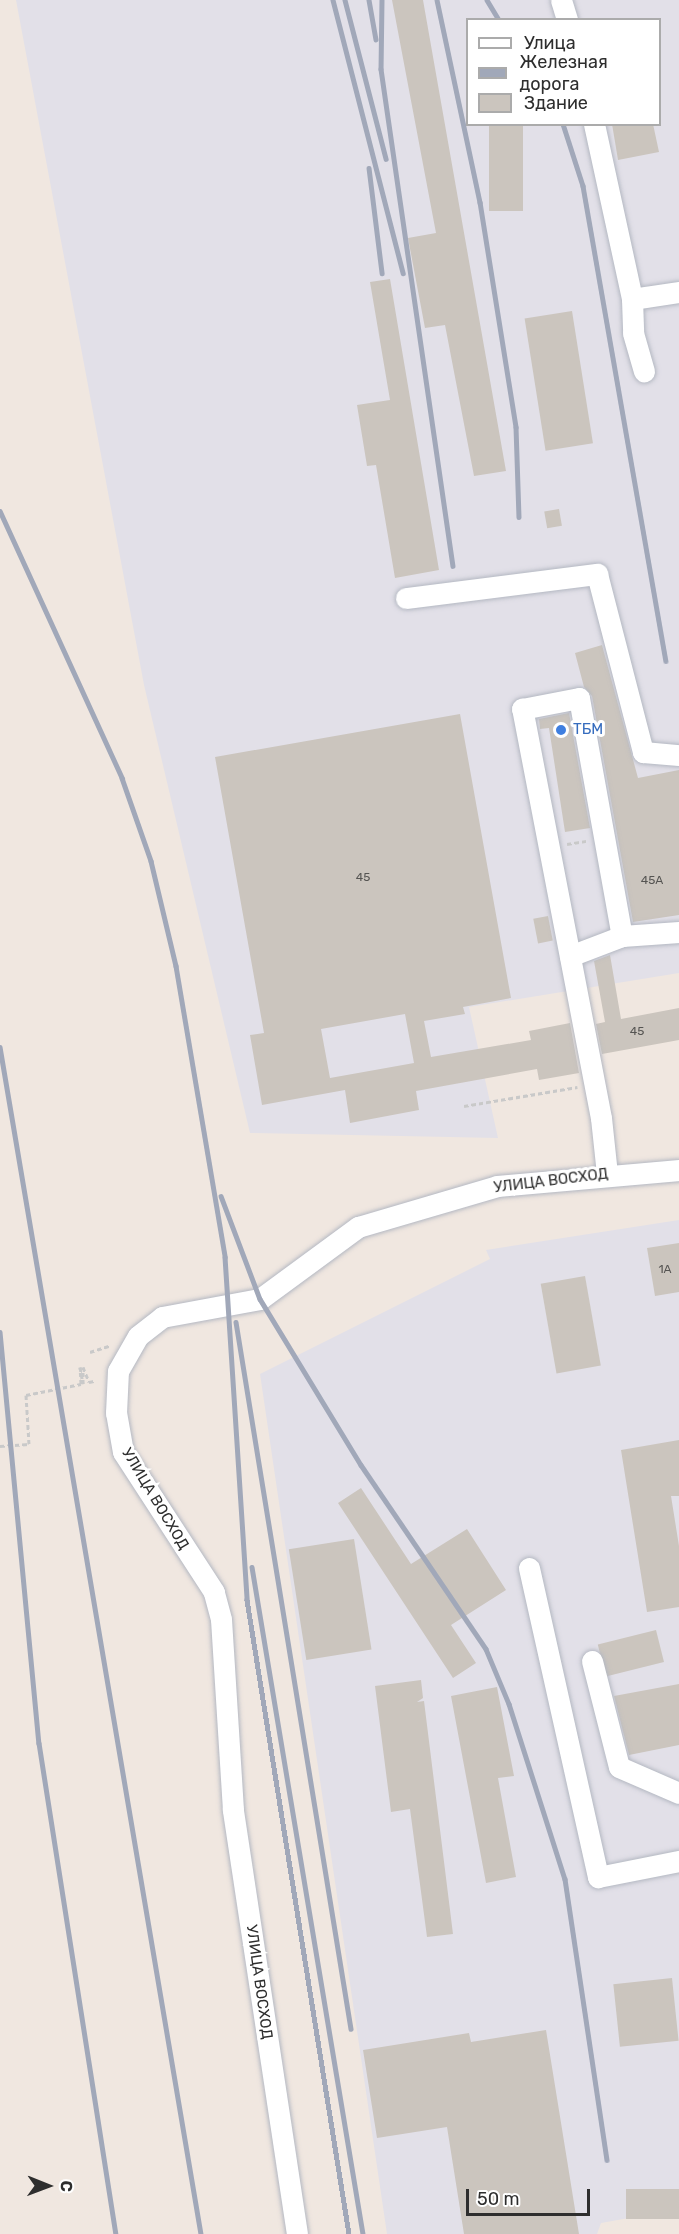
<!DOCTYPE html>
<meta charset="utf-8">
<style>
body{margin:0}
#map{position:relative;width:679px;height:2234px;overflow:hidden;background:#f0e7e0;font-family:Rubik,sans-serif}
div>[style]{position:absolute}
.industrial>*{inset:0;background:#e2e0e8}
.building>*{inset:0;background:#cbc5be;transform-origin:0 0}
.path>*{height:3px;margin-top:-1.5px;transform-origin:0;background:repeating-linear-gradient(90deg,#c9c9c9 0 4.5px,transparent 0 7.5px)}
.roads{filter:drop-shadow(0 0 2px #b4b8c2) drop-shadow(0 0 2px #b4b8c2)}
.minor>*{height:21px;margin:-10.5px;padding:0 10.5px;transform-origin:10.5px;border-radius:10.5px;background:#fff}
.rail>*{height:4.5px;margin:-2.25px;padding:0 2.25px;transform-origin:2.25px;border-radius:2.25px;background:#a1a8b9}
.dots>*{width:16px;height:16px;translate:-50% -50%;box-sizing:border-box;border:3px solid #fff;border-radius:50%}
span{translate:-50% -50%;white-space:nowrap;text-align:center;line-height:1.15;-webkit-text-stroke:6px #fff;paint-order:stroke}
.number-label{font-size:12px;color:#555452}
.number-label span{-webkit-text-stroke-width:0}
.shop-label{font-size:15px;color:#366cbe}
.left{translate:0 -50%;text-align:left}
.street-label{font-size:15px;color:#2e2e2e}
.legend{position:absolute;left:466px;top:18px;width:195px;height:108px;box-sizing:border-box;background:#fff;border:2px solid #ababab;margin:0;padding:8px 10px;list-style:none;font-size:18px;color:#2e2e2e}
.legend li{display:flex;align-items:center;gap:12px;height:30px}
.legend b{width:30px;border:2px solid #ababab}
.north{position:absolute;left:18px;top:2156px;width:60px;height:60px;-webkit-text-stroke:4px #fff;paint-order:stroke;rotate:91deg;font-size:16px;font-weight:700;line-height:24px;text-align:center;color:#2e2e2e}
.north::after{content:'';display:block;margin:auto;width:21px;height:27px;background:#2e2e2e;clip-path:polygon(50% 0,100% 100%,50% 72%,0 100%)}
.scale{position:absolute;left:466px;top:2189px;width:124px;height:27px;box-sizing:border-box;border:3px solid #2e2e2e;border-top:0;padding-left:8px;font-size:18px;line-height:21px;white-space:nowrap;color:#2e2e2e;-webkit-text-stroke:4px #fff;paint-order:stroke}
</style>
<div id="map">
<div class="industrial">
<i style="clip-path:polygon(evenodd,16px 0,679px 0,679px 973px,469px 1007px,498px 1138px,250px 1133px,144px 685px,16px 0,468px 20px,660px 20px,660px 124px,468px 124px,468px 20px)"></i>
<i style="clip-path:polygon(679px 1220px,679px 2209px,601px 2223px,597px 2234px,387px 2234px,260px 1374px,490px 1259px,486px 1250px)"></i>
</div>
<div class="building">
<i style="clip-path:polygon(392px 0,423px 0,506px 471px,474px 476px,445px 325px,425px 328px,408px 238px,436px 233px)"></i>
<i style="left:489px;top:124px;width:34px;height:87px"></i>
<i style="clip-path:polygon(612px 124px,653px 124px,659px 152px,618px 160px)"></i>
<i style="clip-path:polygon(390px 279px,439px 570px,395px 578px,376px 465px,367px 466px,357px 405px,390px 400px,370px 282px)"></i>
<i style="left:572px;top:311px;width:134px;height:48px;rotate:81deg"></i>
<i style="left:559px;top:509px;width:17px;height:15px;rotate:80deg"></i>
<i style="clip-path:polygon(602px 645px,638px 778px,679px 770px,679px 915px,633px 922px,592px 696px,584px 687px,575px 653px)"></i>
<i style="clip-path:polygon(569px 713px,590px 828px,565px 832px,549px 728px,540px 729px,539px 719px)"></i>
<i style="clip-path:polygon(evenodd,460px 714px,511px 998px,463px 1007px,465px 1014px,424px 1021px,431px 1057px,531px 1040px,529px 1031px,570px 1023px,579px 1073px,539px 1080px,537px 1069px,416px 1091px,419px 1110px,350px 1123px,345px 1090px,262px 1105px,250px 1035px,264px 1033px,215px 757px,460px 714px,405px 1014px,414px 1063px,330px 1078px,321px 1029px,405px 1014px)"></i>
<i style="left:548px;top:916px;width:25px;height:15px;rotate:79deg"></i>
<i style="clip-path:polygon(610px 955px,621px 1019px,679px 1008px,679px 1040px,602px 1054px,596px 1024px,605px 1022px,594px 961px)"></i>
<i style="clip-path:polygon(679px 1243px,679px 1292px,655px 1296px,647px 1248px)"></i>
<i style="left:585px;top:1276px;width:91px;height:45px;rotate:80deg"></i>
<i style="clip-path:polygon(679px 1440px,679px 1496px,671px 1496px,679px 1546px,679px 1607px,647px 1612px,621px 1450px)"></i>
<i style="clip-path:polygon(361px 1488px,411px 1564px,467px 1529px,506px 1590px,451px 1625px,476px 1663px,453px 1678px,338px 1503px)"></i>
<i style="left:354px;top:1539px;width:112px;height:66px;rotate:81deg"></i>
<i style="left:656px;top:1630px;width:33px;height:60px;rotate:76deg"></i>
<i style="clip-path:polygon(421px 1680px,423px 1698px,417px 1702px,424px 1701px,453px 1934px,427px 1937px,410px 1809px,391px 1812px,375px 1686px)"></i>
<i style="clip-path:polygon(679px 1684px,679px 1745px,629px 1755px,614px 1696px)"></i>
<i style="clip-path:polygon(497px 1687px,514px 1776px,498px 1778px,516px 1877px,486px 1883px,451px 1696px)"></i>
<i style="left:672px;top:1978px;width:63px;height:59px;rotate:84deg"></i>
<i style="clip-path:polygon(546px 2030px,579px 2234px,464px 2234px,447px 2127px,377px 2138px,363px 2050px,469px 2033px,471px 2042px)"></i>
<i style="left:679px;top:2189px;width:30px;height:53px;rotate:90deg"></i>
</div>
<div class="path">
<i style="left:567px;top:844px;width:20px;rotate:-9deg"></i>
<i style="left:464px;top:1106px;width:115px;rotate:-9.5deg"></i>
<i style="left:90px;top:1352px;width:22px;rotate:-18deg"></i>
<i style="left:0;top:1446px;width:29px;rotate:-4deg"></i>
<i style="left:29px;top:1444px;width:49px;rotate:-93.5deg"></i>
<i style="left:26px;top:1395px;width:56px;rotate:-11.3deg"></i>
<i style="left:81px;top:1384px;width:17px;rotate:-93deg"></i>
<i style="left:80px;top:1367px;width:17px;rotate:80deg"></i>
<i style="left:83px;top:1384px;width:17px;rotate:-90deg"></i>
<i style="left:83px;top:1367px;width:16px;rotate:68deg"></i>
<i style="left:89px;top:1382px;width:5px;rotate:-11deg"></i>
</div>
<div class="roads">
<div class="minor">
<i style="left:561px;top:0;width:21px;rotate:73deg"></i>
<i style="left:594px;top:124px;width:179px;rotate:77.7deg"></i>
<i style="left:632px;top:299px;width:34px;rotate:88deg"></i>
<i style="left:633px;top:333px;width:40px;rotate:74deg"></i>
<i style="left:632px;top:299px;width:48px;rotate:-8.5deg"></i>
<i style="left:406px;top:598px;width:193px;rotate:-7.2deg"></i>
<i style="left:597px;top:574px;width:184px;rotate:75.5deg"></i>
<i style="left:643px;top:752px;width:36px;rotate:5deg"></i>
<i style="left:570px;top:956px;width:56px;rotate:-21deg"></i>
<i style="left:622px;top:936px;width:57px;rotate:-4deg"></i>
<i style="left:607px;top:1174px;width:56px;rotate:-96.1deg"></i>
<i style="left:601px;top:1118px;width:417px;rotate:-100.9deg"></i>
<i style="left:522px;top:709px;width:58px;rotate:-10.9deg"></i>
<i style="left:579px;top:698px;width:242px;rotate:79.8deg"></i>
<i style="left:529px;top:1568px;width:317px;rotate:77.4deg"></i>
<i style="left:598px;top:1877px;width:83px;rotate:-11.2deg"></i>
<i style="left:592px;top:1661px;width:109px;rotate:75.7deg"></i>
<i style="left:619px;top:1767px;width:65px;rotate:23.4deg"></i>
<i style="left:297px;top:2234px;width:429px;rotate:-98.6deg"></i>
<i style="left:233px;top:1810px;width:191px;rotate:-93.6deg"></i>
<i style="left:221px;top:1619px;width:28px;rotate:-105deg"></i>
<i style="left:214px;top:1592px;width:167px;rotate:-123deg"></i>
<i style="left:123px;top:1452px;width:40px;rotate:-100deg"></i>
<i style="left:116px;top:1413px;width:42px;rotate:-87.3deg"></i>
<i style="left:118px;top:1371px;width:40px;rotate:-60.3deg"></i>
<i style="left:138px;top:1336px;width:31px;rotate:-38deg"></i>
<i style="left:162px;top:1317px;width:100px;rotate:-10.4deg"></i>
<i style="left:260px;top:1299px;width:122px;rotate:-36.3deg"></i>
<i style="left:358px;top:1227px;width:145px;rotate:-16.4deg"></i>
<i style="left:497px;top:1186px;width:183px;rotate:-5deg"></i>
</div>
</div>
<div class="rail">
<i style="left:333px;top:0;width:282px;rotate:75.6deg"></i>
<i style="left:345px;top:0;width:164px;rotate:75.5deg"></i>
<i style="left:369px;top:0;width:40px;rotate:80deg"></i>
<i style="left:382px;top:0;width:69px;rotate:90.8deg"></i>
<i style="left:381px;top:69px;width:502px;rotate:81.76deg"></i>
<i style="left:437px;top:0;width:207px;rotate:78deg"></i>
<i style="left:480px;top:202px;width:228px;rotate:80.9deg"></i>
<i style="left:516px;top:427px;width:90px;rotate:88.1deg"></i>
<i style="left:487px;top:0;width:23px;rotate:59deg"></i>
<i style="left:563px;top:124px;width:65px;rotate:72.1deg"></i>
<i style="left:583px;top:186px;width:482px;rotate:80.1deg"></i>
<i style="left:369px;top:168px;width:106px;rotate:82.9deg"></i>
<i style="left:0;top:511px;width:294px;rotate:65.4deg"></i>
<i style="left:122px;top:778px;width:88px;rotate:70.7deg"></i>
<i style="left:151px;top:861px;width:108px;rotate:76.6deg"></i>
<i style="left:176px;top:966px;width:295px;rotate:80.4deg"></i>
<i style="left:225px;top:1257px;width:344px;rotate:86.3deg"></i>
<i style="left:247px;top:1600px;width:642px;rotate:80.86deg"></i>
<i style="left:0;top:1047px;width:1204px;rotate:80.39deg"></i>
<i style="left:221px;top:1196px;width:110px;rotate:69.3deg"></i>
<i style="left:260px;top:1299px;width:194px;rotate:58.7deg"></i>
<i style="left:361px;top:1465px;width:222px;rotate:55.8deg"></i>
<i style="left:486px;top:1649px;width:60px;rotate:67.3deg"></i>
<i style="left:509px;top:1704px;width:184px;rotate:72.3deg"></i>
<i style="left:565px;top:1879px;width:284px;rotate:81.5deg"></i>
<i style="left:236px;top:1322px;width:716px;rotate:80.76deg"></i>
<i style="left:0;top:1332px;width:413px;rotate:84.6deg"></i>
<i style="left:39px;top:1743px;width:497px;rotate:81.1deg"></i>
<i style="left:252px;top:1567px;width:676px;rotate:80.55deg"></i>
</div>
<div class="dots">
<i style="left:561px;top:730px;background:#3f7fe0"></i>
</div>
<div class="number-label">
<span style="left:363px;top:878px">45</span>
<span style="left:652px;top:881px">45А</span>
<span style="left:637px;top:1032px">45</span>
<span style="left:665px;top:1270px">1А</span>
</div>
<div class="shop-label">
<span class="left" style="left:573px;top:730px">ТБМ</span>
</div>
<div class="street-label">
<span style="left:551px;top:1181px;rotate:-7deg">УЛИЦА ВОСХОД</span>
<span style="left:155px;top:1499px;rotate:59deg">УЛИЦА ВОСХОД</span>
<span style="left:259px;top:1982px;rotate:82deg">УЛИЦА ВОСХОД</span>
</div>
<ul class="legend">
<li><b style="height:8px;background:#fff"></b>Улица</li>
<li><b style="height:8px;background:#a1a8b9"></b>Железная дорога</li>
<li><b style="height:16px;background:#cbc5be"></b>Здание</li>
</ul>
<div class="north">С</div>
<div class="scale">50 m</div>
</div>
